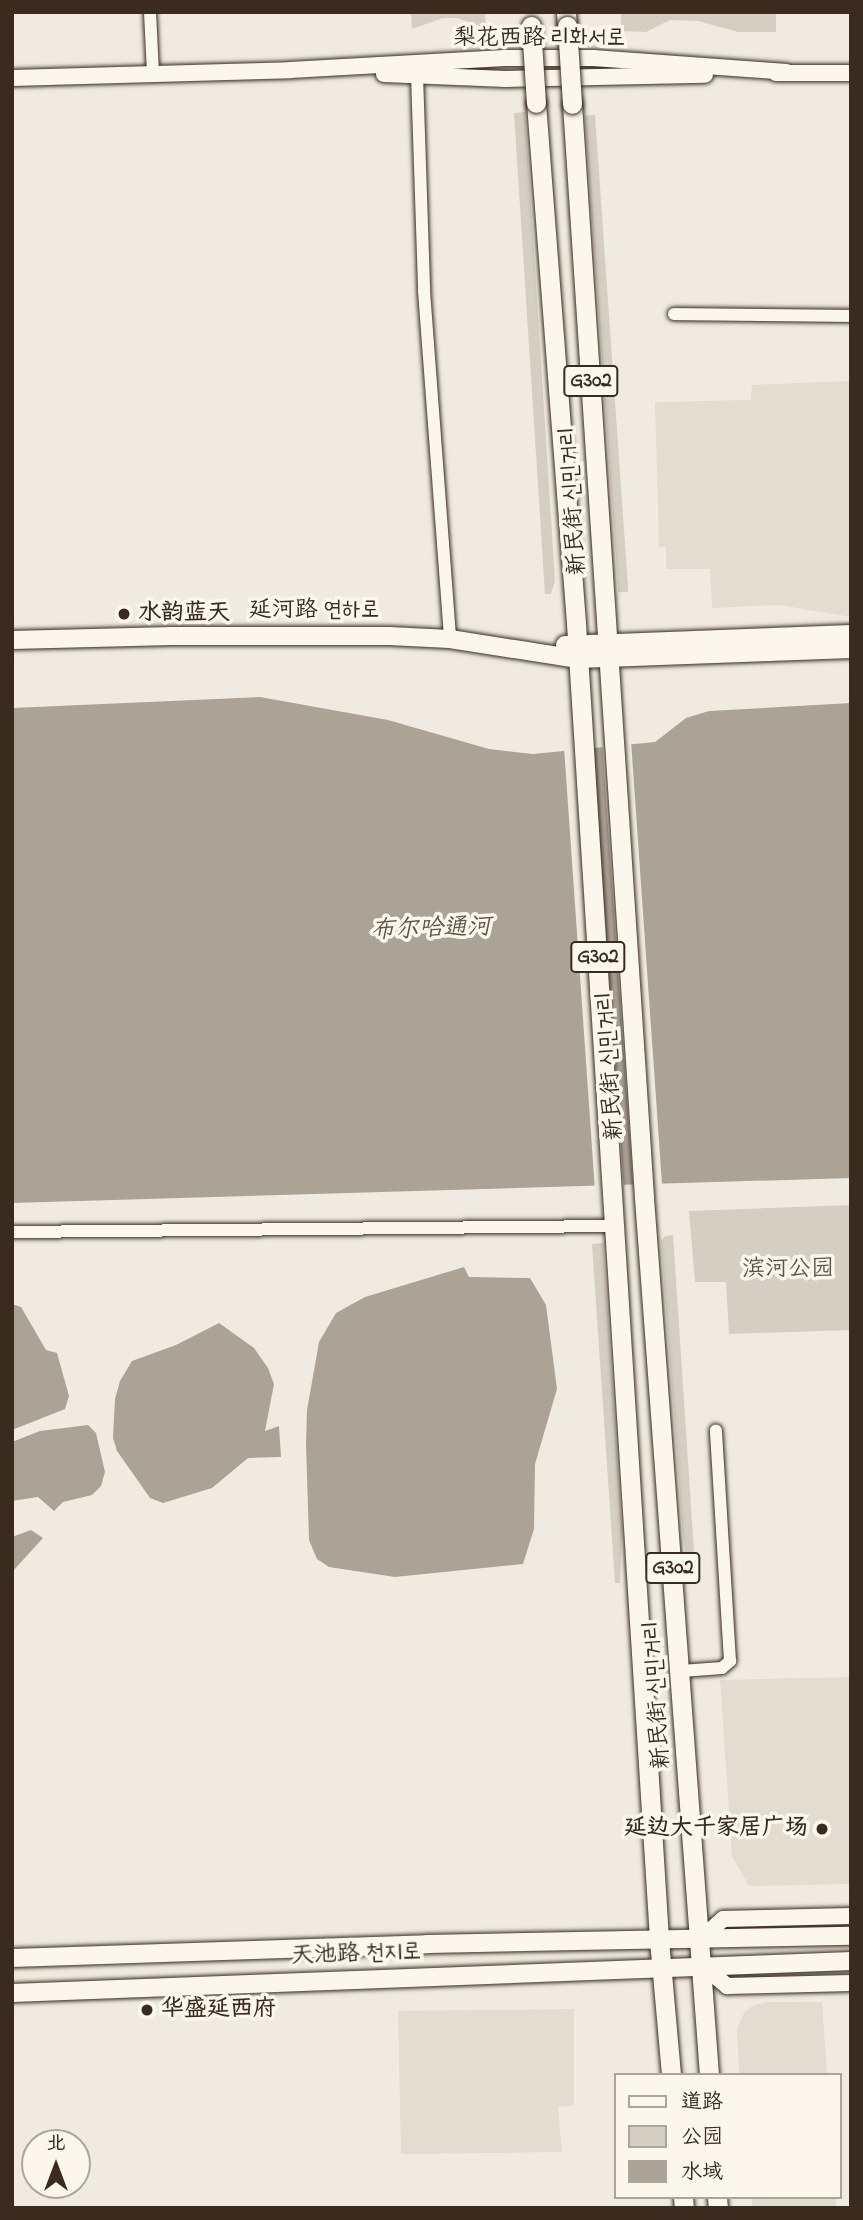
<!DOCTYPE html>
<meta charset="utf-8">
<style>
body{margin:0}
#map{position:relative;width:863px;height:2220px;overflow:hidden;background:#f0ebe0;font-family:"Indie Flower","LXGW WenKai TC","Poor Story",sans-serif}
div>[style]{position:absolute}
.built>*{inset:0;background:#e2dcd1;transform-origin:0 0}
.green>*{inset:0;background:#d5cec3;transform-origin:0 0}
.water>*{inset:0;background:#aca397}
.pier>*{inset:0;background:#f0ebe0;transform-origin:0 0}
.roads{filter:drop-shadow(0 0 2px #3b2a1e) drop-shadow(0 0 2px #3b2a1e)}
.minor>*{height:12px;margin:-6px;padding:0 6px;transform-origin:6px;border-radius:6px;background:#fbf7ec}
.tertiary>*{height:16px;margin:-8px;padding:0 8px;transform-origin:8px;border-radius:8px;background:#fbf7ec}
.secondary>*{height:18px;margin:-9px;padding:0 9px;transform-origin:9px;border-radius:9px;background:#fbf7ec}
.trunk>*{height:19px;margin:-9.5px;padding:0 9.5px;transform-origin:9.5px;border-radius:9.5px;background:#fbf7ec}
.bridges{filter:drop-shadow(0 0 2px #3b2a1e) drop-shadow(0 0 2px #3b2a1e)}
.trunk-bridge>*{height:19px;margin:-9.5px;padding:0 9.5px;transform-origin:9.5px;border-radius:9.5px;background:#fbf7ec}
.dots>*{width:19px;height:19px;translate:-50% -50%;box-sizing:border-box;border:4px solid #fbf7ec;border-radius:50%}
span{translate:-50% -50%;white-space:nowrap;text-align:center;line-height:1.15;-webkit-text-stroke:7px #fbf7ec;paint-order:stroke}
.shield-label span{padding:2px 5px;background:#fbf7ec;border:2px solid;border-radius:5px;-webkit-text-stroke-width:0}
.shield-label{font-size:21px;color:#3b2a1e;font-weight:700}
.street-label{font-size:23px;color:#3b2a1e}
.poi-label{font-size:23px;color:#3b2a1e;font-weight:700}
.left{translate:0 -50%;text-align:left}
.right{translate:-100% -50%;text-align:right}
.park-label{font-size:23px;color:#625347}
.water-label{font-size:24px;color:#635448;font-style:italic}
.frame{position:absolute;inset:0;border:14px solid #3b2a1e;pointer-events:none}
.legend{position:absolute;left:614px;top:2073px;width:228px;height:126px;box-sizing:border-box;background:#fbf7ec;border:2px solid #aea59a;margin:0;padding:9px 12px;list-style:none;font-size:21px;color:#3b2a1e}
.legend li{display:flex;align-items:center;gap:14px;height:35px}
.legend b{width:35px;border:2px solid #aea59a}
.north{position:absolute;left:21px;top:2129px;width:70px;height:70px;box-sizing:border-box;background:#fbf7ec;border:2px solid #aea59a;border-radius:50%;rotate:0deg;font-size:19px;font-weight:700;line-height:28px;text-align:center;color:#3b2a1e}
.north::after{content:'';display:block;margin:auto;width:24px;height:32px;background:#3b2a1e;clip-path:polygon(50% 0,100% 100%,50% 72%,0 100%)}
</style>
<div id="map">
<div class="built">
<i style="clip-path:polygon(851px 381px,851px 617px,779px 605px,712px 608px,710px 569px,666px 569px,666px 547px,659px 547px,655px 402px,751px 400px,752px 385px)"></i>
<i style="clip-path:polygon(851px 1677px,851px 1884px,749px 1886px,732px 1856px,720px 1680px)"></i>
<i style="clip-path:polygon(767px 2002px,822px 2002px,827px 2075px,739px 2075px,737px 2028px,744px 2013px,752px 2006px)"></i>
<i style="clip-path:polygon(574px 2009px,574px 2105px,558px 2107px,562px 2152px,401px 2154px,398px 2011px)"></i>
<i style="left:752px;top:2197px;width:84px;height:11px"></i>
</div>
<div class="green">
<i style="clip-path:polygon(411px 12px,493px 12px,485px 14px,486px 28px,457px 18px,443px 18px,412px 29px)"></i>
<i style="clip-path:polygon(594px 12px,776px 12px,776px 32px,738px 32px,698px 21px,670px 20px,646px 32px,621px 31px,621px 14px)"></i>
<i style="clip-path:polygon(525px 112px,555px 581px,551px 594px,545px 594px,514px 113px)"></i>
<i style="left:595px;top:115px;width:478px;height:10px;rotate:86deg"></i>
<i style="clip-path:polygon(851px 1205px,851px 1330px,729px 1334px,726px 1282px,695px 1282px,689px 1211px)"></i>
<i style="clip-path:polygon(673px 1235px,696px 1582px,690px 1582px,683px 1536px,661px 1241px,665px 1236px)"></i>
<i style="clip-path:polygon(603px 1243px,622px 1530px,620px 1583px,615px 1583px,592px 1244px)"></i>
</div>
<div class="water">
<i style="clip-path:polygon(260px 697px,388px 720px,489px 749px,533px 754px,655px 742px,686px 718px,709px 711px,851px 703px,851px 1178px,12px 1203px,12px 708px)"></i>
<i style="clip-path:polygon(464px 1267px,469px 1277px,530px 1278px,546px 1305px,557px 1389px,535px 1464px,534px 1529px,523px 1564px,395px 1577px,329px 1567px,317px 1559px,309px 1540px,306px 1444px,307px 1410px,319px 1342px,336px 1313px,365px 1297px)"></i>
<i style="clip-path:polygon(12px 1304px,21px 1307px,46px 1350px,57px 1353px,69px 1396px,65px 1409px,12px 1430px)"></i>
<i style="clip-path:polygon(219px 1323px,254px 1348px,268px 1368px,274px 1384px,265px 1431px,279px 1426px,281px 1457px,248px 1458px,212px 1488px,163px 1503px,150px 1498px,117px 1451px,113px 1438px,115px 1399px,120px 1381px,132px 1361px,176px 1345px)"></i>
<i style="clip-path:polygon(88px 1425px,96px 1433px,105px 1472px,101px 1486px,92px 1495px,63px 1502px,54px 1511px,38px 1497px,12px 1501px,12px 1442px,40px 1431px)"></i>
<i style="clip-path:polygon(31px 1530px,43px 1538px,12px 1572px,12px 1537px)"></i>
</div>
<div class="pier">
<i style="left:631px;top:741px;width:447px;height:29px;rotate:86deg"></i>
<i style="left:593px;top:746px;width:444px;height:29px;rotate:86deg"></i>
</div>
<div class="roads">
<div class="minor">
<i style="left:150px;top:12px;width:62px;rotate:87.2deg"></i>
<i style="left:417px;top:75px;width:216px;rotate:88.1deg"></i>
<i style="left:424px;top:291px;width:349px;rotate:85.7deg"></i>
<i style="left:674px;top:314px;width:177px;rotate:0.6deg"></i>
<i style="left:12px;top:1232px;width:603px;rotate:-0.57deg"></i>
<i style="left:681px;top:1671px;width:41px;rotate:-4.2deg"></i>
<i style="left:722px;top:1668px;width:11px;rotate:-41deg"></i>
<i style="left:730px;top:1661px;width:231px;rotate:-93.5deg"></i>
</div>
<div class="tertiary">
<i style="left:776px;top:73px;width:75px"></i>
<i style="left:384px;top:74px;width:122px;rotate:2.3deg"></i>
<i style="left:506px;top:79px;width:199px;rotate:-1.2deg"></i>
<i style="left:12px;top:78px;width:278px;rotate:-1.6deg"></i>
<i style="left:290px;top:70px;width:215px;rotate:-3.2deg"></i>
<i style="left:505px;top:58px;width:88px"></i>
<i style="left:593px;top:58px;width:194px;rotate:4.1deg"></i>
<i style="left:701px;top:1939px;width:30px;rotate:-42deg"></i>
<i style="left:723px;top:1919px;width:128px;rotate:-1.3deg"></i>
<i style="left:702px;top:1965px;width:33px;rotate:40deg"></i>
<i style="left:727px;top:1986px;width:124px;rotate:-1.4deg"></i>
</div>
<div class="secondary">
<i style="left:12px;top:640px;width:160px;rotate:-1.4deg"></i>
<i style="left:172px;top:636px;width:217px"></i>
<i style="left:389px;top:636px;width:61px;rotate:2.8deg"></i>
<i style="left:450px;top:639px;width:130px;rotate:8.9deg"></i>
<i style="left:578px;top:659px;width:273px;rotate:-2.1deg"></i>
<i style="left:565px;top:645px;width:286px;rotate:-2.2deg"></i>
<i style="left:12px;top:1958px;width:415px;rotate:-1.9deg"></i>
<i style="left:427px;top:1944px;width:424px;rotate:-1.1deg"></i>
<i style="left:12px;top:1993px;width:840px;rotate:-2.18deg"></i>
</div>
<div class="trunk">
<i style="left:566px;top:12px;width:14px;rotate:86deg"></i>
<i style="left:536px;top:103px;width:522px;rotate:85.6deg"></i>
<i style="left:576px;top:623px;width:1320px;rotate:86.39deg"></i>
<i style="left:659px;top:1940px;width:136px;rotate:84.9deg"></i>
<i style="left:572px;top:104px;width:1096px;rotate:86.23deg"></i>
<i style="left:644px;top:1198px;width:879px;rotate:85.76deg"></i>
<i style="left:683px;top:2197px;width:11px;rotate:85deg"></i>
<i style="left:717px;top:2197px;width:11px;rotate:85deg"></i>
</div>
</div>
<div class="bridges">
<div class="trunk-bridge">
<i style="left:531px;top:26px;width:77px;rotate:86.3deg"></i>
<i style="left:567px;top:26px;width:78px;rotate:86.3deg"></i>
</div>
</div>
<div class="dots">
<i style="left:124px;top:614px;background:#3b2a1e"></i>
<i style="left:822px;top:1829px;background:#3b2a1e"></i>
<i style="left:147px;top:2010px;background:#3b2a1e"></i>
</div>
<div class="shield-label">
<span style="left:591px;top:381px">G302</span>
<span style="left:598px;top:957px">G302</span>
<span style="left:673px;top:1568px">G302</span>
</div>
<div class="street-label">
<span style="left:539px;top:39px">梨花西路 리화서로</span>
<span style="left:574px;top:501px;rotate:-94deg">新民街 신민거리</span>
<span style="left:314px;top:611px">延河路 연하로</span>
<span style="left:611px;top:1066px;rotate:-94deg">新民街 신민거리</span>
<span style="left:658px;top:1695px;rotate:-94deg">新民街 신민거리</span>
<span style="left:356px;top:1955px;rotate:-2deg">天池路 천지로</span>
</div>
<div class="poi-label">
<span class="left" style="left:138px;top:614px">水韵蓝天</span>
<span class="right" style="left:808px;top:1829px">延边大千家居广场</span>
<span class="left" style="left:161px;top:2010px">华盛延西府</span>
</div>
<div class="park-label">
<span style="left:788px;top:1270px">滨河公园</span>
</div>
<div class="water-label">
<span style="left:431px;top:930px;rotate:-2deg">布尔哈通河</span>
</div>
<div class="frame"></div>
<ul class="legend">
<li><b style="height:9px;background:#fbf7ec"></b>道路</li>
<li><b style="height:19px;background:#d5cec3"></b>公园</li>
<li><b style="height:19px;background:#aca397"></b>水域</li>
</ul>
<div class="north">北</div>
</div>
